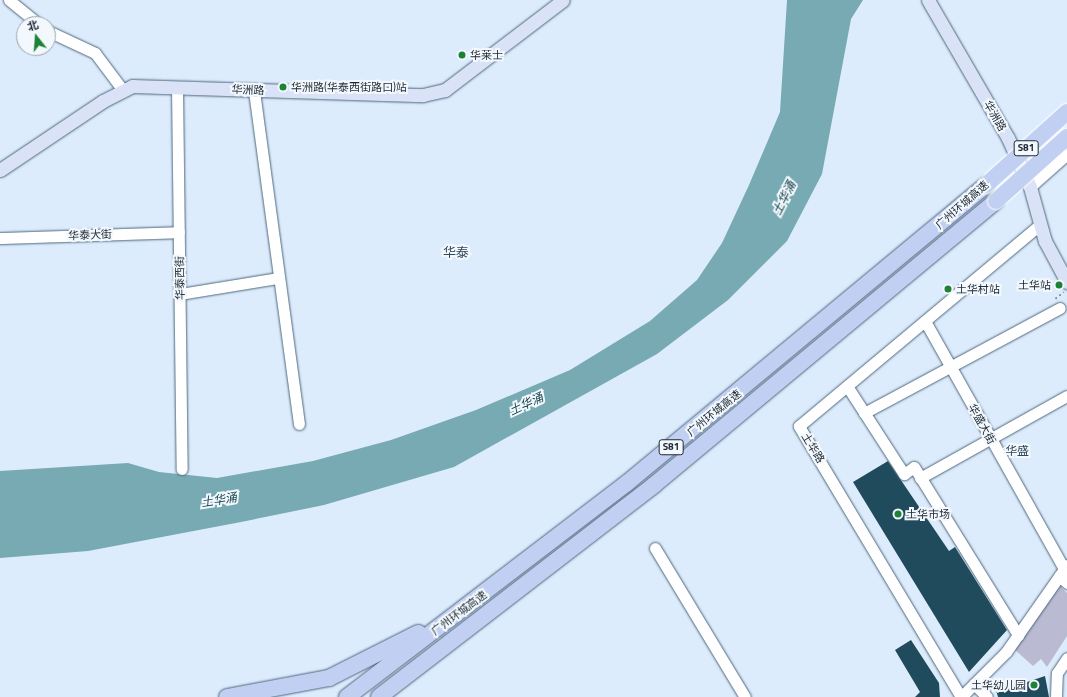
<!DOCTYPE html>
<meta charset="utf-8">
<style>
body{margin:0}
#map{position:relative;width:1067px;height:697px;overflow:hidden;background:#dcecfc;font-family:"Titillium Web","Noto Sans SC",sans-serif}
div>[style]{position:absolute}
.green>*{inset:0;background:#bbbad3}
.water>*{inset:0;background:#77aab2}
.building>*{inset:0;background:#204b5c}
.path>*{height:1.5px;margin-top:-0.75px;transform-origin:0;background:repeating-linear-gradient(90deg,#8795a2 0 2px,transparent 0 5px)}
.roads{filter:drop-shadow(0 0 1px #4f677e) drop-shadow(0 0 1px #4f677e)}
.minor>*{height:11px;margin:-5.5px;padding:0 5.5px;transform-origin:5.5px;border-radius:5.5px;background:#fff}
.major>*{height:13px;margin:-6.5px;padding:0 6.5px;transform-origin:6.5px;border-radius:6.5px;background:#dae2f7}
.highway>*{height:16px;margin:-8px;padding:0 8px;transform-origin:8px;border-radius:8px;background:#c1cff2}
.bridges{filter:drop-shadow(0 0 1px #fff) drop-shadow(0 0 1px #fff)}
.highway-bridge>*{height:16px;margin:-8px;padding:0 8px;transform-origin:8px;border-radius:8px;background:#c1cff2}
.dots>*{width:11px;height:11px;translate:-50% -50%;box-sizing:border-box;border:2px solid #f2f8fd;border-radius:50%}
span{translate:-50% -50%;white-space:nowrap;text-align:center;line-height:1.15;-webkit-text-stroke:4px #f2f8fd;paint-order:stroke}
.shield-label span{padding:1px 3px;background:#f2f8fd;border:1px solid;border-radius:3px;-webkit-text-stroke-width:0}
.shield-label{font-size:10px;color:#1e2832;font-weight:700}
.poi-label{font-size:11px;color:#1e2832}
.left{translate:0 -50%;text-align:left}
.right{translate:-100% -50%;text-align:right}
.street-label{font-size:11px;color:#1e2832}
.water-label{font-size:12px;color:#17464d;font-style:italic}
.neighbourhood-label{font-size:12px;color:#31485d}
.quarter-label{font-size:13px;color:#31485d}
.north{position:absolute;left:16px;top:16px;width:40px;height:40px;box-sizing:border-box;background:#f2f8fd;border:1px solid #9da5ac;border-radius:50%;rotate:343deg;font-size:11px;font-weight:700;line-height:16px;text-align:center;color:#1e2832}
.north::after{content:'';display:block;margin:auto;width:14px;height:18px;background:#1e8236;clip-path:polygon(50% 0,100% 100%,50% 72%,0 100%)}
</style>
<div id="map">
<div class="green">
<i style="clip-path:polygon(1060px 586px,1067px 593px,1067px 636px,1047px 667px,1041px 659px,1033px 666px,1014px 649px)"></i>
</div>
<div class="water">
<i style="clip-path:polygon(787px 0,863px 0,851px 19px,822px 174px,787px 241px,728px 300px,657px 354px,454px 467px,324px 505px,241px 522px,88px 551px,0 558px,0 471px,128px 463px,159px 472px,217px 478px,313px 461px,391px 440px,476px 410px,570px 370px,650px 321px,697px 280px,722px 243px,749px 185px,780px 112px)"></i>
</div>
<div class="building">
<i style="clip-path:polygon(888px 461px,949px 551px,955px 547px,1007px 630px,969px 672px,853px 482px)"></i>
<i style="clip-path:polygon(911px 640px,939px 683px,940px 697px,915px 697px,920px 692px,895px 650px)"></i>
<i style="clip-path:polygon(1045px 676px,1049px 697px,998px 697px,995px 687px,1007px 682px,1009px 688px)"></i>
</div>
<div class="path">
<i style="left:1055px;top:299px;width:11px;rotate:-38deg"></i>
</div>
<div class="roads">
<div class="minor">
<i style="left:9px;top:0;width:38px;rotate:39deg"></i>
<i style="left:48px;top:31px;width:52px;rotate:25.1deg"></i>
<i style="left:95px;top:53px;width:45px;rotate:53.1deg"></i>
<i style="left:177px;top:87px;width:382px;rotate:89.3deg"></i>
<i style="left:254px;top:91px;width:336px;rotate:82.3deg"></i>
<i style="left:1030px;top:187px;width:50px;rotate:-41.7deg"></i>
<i style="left:0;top:238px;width:179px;rotate:-1.9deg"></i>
<i style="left:180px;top:294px;width:99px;rotate:-9.3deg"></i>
<i style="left:925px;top:321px;width:284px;rotate:60.7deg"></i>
<i style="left:847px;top:386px;width:105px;rotate:57.1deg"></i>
<i style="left:904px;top:474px;width:12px;rotate:-35deg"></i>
<i style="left:914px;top:467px;width:198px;rotate:58.2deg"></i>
<i style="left:864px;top:413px;width:222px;rotate:-28.2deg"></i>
<i style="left:920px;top:478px;width:168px;rotate:-29.2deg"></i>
<i style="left:655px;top:548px;width:174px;rotate:58.9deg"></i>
<i style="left:1059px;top:576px;width:11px;rotate:41deg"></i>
<i style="left:974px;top:684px;width:18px;rotate:45deg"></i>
<i style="left:962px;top:696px;width:62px;rotate:-45deg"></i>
<i style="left:1006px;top:652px;width:106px;rotate:-55deg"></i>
<i style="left:961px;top:697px;width:316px;rotate:-120.9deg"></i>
<i style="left:799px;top:426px;width:313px;rotate:-39.9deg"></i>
<i style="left:1056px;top:697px;width:24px;rotate:-88deg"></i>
<i style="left:1057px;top:673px;width:18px;rotate:-56deg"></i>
</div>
<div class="major">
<i style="left:928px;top:0;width:160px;rotate:59.9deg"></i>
<i style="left:1008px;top:138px;width:54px;rotate:65.8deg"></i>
<i style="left:1030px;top:187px;width:56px;rotate:74.5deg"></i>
<i style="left:1045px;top:241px;width:47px;rotate:61.8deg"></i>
<i style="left:0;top:170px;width:124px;rotate:-33.8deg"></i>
<i style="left:103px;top:101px;width:33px;rotate:-27deg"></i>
<i style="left:132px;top:86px;width:291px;rotate:1.8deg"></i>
<i style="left:423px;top:95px;width:23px;rotate:-13deg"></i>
<i style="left:445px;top:90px;width:148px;rotate:-37.3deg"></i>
</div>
<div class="highway">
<i style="left:227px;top:697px;width:104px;rotate:-10.6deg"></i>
<i style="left:329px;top:678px;width:100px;rotate:-26.8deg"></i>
<i style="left:347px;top:697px;width:352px;rotate:-37.4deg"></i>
<i style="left:627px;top:483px;width:467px;rotate:-39.7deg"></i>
<i style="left:379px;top:697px;width:347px;rotate:-37.6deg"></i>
<i style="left:654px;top:485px;width:445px;rotate:-39.7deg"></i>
</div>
</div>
<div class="bridges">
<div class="highway-bridge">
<i style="left:986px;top:185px;width:109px;rotate:-42deg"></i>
<i style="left:996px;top:201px;width:96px;rotate:-42deg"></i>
</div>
</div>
<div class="dots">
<i style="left:462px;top:55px;background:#1e8236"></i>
<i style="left:283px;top:87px;background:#1e8236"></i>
<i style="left:1059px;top:285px;background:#1e8236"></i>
<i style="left:948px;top:289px;background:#1e8236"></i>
<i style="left:898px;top:514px;background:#1e8236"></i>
<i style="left:1034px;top:685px;background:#1e8236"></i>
</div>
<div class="shield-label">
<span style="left:1026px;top:148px">S81</span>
<span style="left:671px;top:447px">S81</span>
</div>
<div class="poi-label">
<span class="left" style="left:470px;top:55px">华莱士</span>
<span class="left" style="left:291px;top:87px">华洲路(华泰西街路口)站</span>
<span class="right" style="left:1051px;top:285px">土华站</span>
<span class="left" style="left:956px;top:289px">土华村站</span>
<span class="left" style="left:906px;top:514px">土华市场</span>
<span class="right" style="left:1026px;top:685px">土华幼儿园</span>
</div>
<div class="street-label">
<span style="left:248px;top:90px;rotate:2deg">华洲路</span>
<span style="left:995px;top:116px;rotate:60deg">华洲路</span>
<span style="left:962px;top:205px;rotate:-41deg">广州环城高速</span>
<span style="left:90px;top:235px;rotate:-2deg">华泰大街</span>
<span style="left:180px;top:278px;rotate:-91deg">华泰西街</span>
<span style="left:714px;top:413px;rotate:-39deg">广州环城高速</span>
<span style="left:982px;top:424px;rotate:61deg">华盛大街</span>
<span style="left:813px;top:448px;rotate:59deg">土华路</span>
<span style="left:459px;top:613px;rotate:-37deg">广州环城高速</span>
</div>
<div class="water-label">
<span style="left:784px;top:198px;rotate:-63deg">土华涌</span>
<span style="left:526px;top:404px;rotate:-25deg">土华涌</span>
<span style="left:219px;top:500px;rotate:-9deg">土华涌</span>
</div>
<div class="neighbourhood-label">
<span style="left:1017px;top:451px">华盛</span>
</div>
<div class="quarter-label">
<span style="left:456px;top:252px">华泰</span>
</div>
<div class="north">北</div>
</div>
